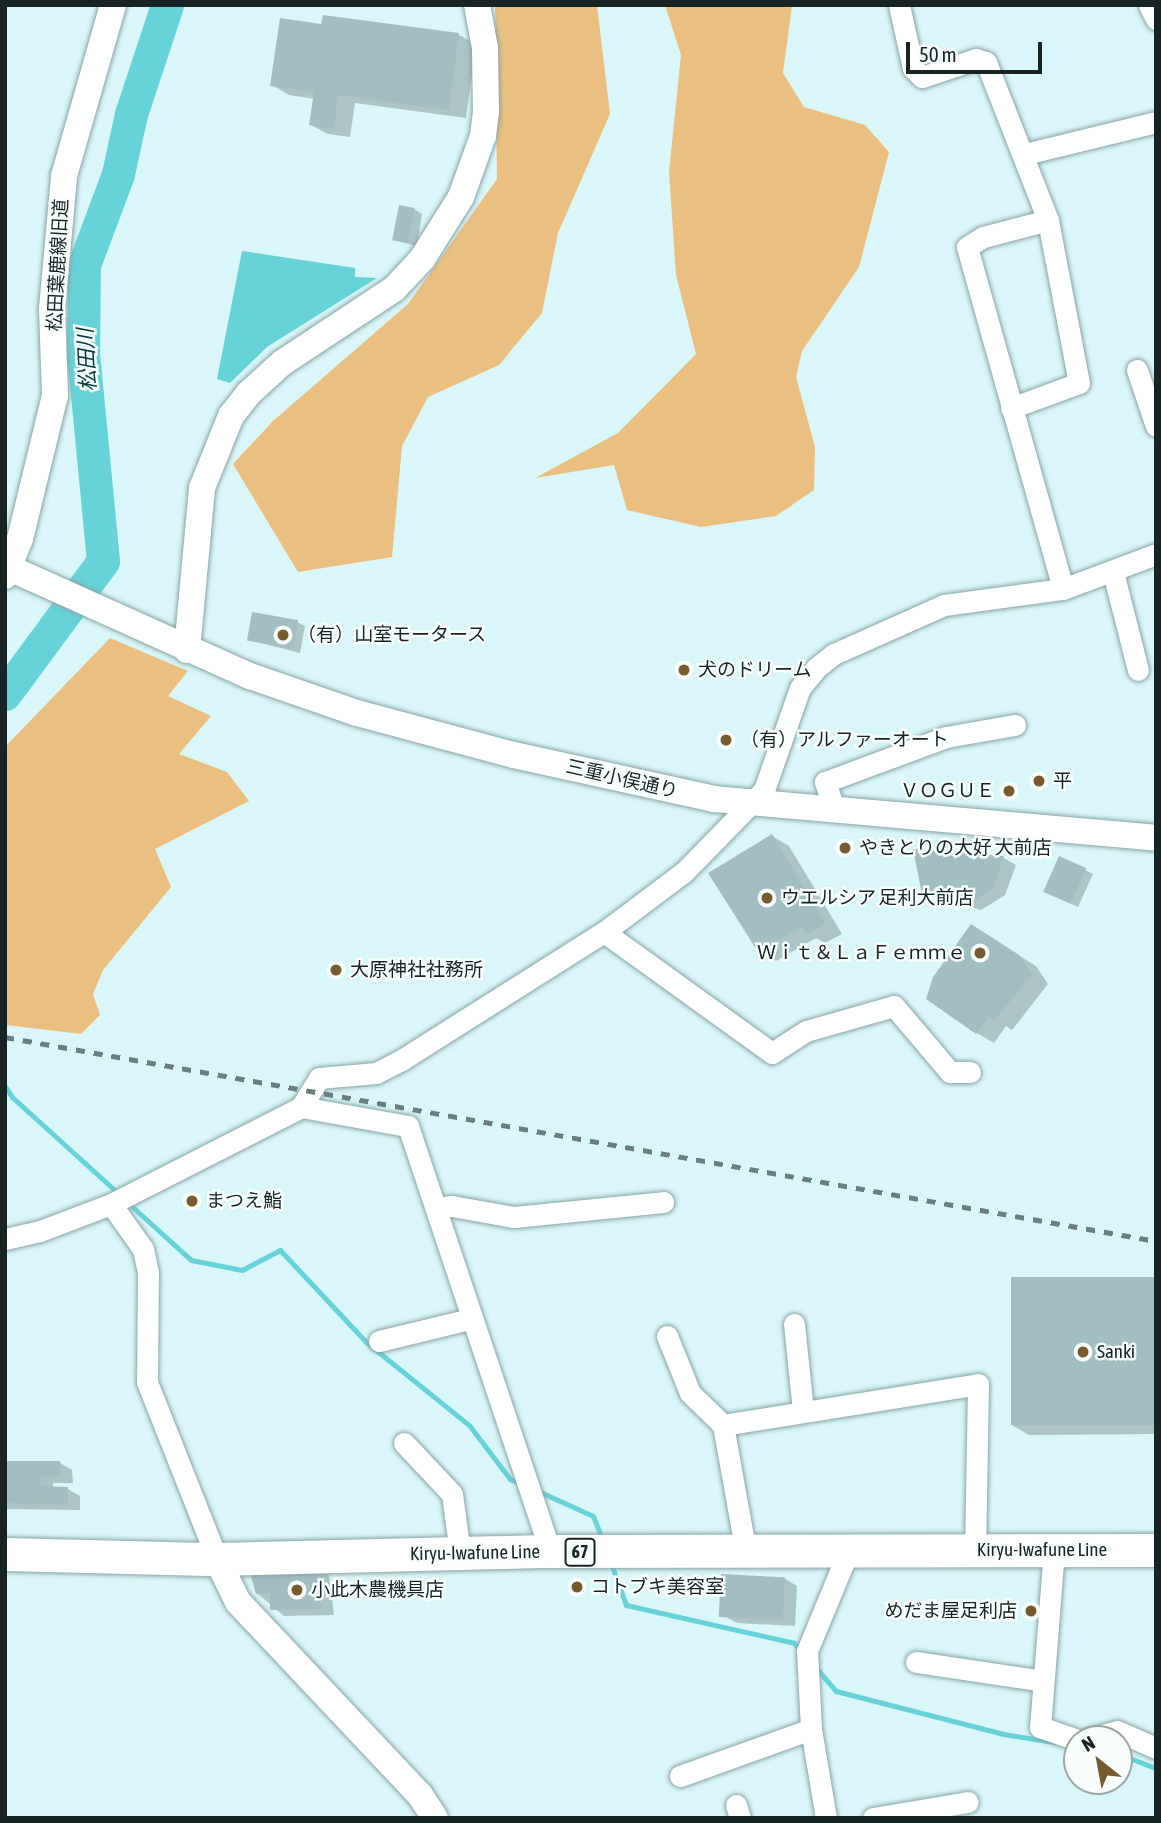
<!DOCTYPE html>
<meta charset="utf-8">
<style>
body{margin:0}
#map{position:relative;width:1161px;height:1823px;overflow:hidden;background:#d9f6f8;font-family:"Asap Condensed","Noto Sans JP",sans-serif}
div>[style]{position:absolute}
.green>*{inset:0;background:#ebbf7f}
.water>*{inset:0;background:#68d2d9}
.shadow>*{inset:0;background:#0003}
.stream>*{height:5px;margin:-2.5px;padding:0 2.5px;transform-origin:2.5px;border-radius:2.5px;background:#68d2d9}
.river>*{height:33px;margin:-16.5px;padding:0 16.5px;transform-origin:16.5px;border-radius:16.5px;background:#68d2d9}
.building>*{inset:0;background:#a2bec0;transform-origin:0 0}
.roads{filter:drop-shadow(0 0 2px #89a4a6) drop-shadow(0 0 2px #89a4a6)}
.minor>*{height:21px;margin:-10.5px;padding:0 10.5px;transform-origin:10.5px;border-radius:10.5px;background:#fff}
.tertiary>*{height:26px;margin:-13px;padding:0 13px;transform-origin:13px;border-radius:13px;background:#fff}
.primary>*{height:33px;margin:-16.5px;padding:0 16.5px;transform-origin:16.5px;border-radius:16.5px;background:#fff}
.rail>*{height:5px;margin-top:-2.5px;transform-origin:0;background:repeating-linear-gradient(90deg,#6b7e7f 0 9px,transparent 0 18px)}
.dots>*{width:19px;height:19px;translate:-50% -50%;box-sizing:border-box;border:4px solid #f8fefe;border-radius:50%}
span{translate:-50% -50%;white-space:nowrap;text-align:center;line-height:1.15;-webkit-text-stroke:5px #f8fefe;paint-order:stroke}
.shield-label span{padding:2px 5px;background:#f8fefe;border:2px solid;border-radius:5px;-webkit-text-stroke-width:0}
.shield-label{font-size:18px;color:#182324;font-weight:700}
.street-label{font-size:19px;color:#182324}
.poi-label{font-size:19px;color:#182324}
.left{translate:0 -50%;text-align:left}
.right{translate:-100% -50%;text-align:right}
.water-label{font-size:21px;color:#04393c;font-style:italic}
.frame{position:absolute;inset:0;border:7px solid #182324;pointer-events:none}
.north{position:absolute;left:1063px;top:1725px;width:70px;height:70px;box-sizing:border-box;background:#f8fefe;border:2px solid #9ea6a7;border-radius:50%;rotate:329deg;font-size:19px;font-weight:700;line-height:28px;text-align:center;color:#182324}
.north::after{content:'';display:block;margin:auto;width:24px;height:32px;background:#775b2e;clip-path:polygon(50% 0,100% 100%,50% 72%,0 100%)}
.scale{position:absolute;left:906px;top:42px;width:136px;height:32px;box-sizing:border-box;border:4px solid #182324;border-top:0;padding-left:9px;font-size:21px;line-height:24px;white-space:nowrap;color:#182324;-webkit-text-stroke:5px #f8fefe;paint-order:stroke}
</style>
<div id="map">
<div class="green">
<i style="clip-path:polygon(495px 5px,597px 5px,610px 114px,558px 233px,542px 313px,499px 365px,428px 397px,402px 446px,392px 557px,298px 572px,233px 464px,273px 421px,408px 304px,497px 179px)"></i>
<i style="clip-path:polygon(665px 5px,792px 5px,783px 73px,804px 107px,865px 125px,889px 152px,859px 267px,802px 351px,796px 377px,815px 447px,814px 490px,776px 516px,701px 527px,627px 510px,614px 465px,535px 478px,618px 433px,696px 354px,676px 275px,669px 172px,681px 55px)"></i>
<i style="clip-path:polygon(110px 638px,188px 671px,168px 696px,211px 716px,179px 754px,227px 772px,249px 801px,155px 849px,171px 887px,103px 970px,93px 994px,100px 1015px,81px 1034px,6px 1025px,5px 747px)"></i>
</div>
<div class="water">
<i style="clip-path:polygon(242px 251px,355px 268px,355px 277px,377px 278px,267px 347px,230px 383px,217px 379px)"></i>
</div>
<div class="shadow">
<i style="clip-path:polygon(323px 26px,459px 35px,476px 44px,466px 118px,355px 103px,350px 137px,328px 134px,311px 125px,315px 99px,289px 95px,272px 85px)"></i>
<i style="clip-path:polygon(414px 209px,422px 214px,417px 246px,395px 240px)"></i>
<i style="clip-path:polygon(297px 622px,305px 626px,300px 653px,249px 640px)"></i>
<i style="clip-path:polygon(772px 836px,789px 846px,842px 934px,825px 943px,816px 938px,776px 961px,759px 951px)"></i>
<i style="clip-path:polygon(915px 851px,1004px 858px,1016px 865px,1005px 895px,981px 910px,924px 893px)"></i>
<i style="clip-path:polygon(1085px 870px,1093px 874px,1078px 907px,1053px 895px)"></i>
<i style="clip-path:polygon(988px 936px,1036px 966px,1048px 984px,1012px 1030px,1006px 1026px,994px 1043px,977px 1033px)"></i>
<i style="clip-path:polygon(1156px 1278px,1156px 1434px,1029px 1435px,1012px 1425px)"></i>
<i style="clip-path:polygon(5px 1463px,60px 1463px,72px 1470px,73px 1483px,53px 1483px,53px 1488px,68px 1489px,80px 1496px,80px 1510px,5px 1509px)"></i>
<i style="clip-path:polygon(316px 1567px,329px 1575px,334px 1615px,284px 1616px,257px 1593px)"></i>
<i style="clip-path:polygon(784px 1578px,797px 1586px,795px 1626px,737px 1623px,724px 1616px)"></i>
</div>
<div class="stream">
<i style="left:5px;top:1086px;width:13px;rotate:58deg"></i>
<i style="left:12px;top:1097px;width:144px;rotate:42.2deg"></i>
<i style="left:126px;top:1201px;width:88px;rotate:42.2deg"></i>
<i style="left:191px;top:1260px;width:52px;rotate:11.1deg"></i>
<i style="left:242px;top:1270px;width:43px;rotate:-27.8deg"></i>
<i style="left:280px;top:1250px;width:126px;rotate:46.9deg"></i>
<i style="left:366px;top:1342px;width:132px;rotate:38.9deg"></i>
<i style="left:469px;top:1425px;width:68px;rotate:52.8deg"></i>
<i style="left:510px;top:1479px;width:10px;rotate:24deg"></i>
<i style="left:538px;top:1491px;width:60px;rotate:24.4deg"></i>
<i style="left:593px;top:1516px;width:24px;rotate:68deg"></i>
<i style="left:610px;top:1561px;width:47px;rotate:70deg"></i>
<i style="left:626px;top:1605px;width:172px;rotate:12.7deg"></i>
<i style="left:794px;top:1643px;width:12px;rotate:48deg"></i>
<i style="left:815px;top:1667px;width:32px;rotate:49deg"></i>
<i style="left:836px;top:1691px;width:172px;rotate:14.4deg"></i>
<i style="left:1003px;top:1734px;width:52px;rotate:8.9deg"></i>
<i style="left:1119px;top:1754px;width:40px;rotate:21deg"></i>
</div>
<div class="river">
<i style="left:5px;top:694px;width:165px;rotate:-53.6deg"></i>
<i style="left:103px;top:561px;width:207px;rotate:-95.5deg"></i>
<i style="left:83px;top:355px;width:90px;rotate:-89.4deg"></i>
<i style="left:84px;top:265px;width:97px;rotate:-69.5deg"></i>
<i style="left:118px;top:174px;width:61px;rotate:-77.8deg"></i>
<i style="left:131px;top:114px;width:115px;rotate:-71.7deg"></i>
</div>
<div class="building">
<i style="clip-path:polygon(323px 15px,459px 33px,449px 110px,338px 95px,334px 129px,309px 125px,314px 92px,270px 86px,280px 18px,321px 24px)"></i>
<i style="left:399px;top:205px;width:16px;height:36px;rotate:11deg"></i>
<i style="left:252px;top:612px;width:47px;height:29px;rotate:10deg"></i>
<i style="clip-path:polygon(772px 834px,826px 924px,807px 935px,802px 927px,758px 952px,708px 873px)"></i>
<i style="clip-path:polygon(913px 849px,1004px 856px,993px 889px,967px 904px,922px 894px)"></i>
<i style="left:1059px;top:856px;width:30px;height:39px;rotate:24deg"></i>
<i style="clip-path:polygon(971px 924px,1019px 955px,1032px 974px,994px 1021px,989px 1017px,976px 1034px,926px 999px,933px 977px)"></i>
<i style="left:1156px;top:1277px;width:148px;height:145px;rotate:90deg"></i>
<i style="clip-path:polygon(5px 1461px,60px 1461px,61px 1476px,41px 1477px,40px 1486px,68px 1487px,68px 1504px,5px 1503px)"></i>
<i style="clip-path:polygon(317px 1565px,322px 1609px,270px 1610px,270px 1593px,256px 1594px,249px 1570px)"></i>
<i style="left:721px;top:1574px;width:64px;height:43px;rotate:3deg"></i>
</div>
<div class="roads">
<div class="minor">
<i style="left:899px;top:5px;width:65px;rotate:77.5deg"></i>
<i style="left:913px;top:68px;width:13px;rotate:45deg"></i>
<i style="left:922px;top:77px;width:57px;rotate:-18.4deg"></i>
<i style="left:976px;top:59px;width:10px;rotate:17deg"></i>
<i style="left:986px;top:62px;width:170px;rotate:68.6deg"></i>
<i style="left:1048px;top:220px;width:67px;rotate:165.3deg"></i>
<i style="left:983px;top:237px;width:19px;rotate:148deg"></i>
<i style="left:967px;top:247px;width:355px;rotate:74.3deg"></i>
<i style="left:1149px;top:5px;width:16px;rotate:63deg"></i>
<i style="left:1025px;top:154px;width:135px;rotate:-13.7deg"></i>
<i style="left:1137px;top:370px;width:59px;rotate:71.3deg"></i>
<i style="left:1011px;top:408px;width:72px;rotate:-20.2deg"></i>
<i style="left:1079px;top:383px;width:166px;rotate:-100.8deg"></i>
<i style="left:1113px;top:572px;width:101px;rotate:75.7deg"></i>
<i style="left:835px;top:811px;width:31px;rotate:-109deg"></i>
<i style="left:825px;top:782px;width:129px;rotate:-20.4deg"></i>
<i style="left:946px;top:737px;width:70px;rotate:-9.9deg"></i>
<i style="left:604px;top:932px;width:207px;rotate:35.8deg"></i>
<i style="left:772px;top:1053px;width:40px;rotate:-32.9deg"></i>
<i style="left:806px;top:1031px;width:91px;rotate:-15.9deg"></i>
<i style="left:894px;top:1006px;width:87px;rotate:49.7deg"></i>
<i style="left:950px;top:1072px;width:20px"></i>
<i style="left:301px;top:1107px;width:34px;rotate:-58deg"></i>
<i style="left:319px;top:1078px;width:57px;rotate:-5deg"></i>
<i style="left:376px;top:1073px;width:30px;rotate:-27deg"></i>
<i style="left:403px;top:1059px;width:238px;rotate:-32.3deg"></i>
<i style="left:604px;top:932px;width:100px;rotate:-36.9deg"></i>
<i style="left:684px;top:872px;width:115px;rotate:-45.7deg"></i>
<i style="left:764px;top:790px;width:108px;rotate:-70.6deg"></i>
<i style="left:800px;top:688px;width:26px;rotate:-51deg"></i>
<i style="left:816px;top:668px;width:23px;rotate:-38deg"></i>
<i style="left:834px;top:654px;width:120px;rotate:-24deg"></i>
<i style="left:944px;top:605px;width:120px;rotate:-7.7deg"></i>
<i style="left:1063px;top:589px;width:99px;rotate:-20.6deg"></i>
<i style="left:111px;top:1204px;width:55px;rotate:54.6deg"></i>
<i style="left:143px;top:1249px;width:24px;rotate:78deg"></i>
<i style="left:148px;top:1272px;width:110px;rotate:90.5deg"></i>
<i style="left:147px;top:1382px;width:190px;rotate:68.4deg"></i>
<i style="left:437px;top:1208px;width:15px;rotate:-8deg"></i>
<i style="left:452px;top:1206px;width:63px;rotate:10.1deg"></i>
<i style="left:514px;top:1217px;width:150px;rotate:-5.7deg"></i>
<i style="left:5px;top:1239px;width:36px;rotate:-13deg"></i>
<i style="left:40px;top:1231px;width:76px;rotate:-20.8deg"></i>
<i style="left:111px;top:1204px;width:213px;rotate:-27deg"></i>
<i style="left:301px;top:1107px;width:109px;rotate:10.1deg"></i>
<i style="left:408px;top:1126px;width:448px;rotate:71.5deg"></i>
<i style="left:794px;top:1324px;width:87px;rotate:84.1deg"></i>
<i style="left:667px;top:1336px;width:61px;rotate:68deg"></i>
<i style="left:690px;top:1393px;width:46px;rotate:44.1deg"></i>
<i style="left:379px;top:1341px;width:94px;rotate:-13.6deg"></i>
<i style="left:404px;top:1443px;width:70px;rotate:46.7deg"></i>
<i style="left:452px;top:1494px;width:60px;rotate:82.3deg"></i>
<i style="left:1054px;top:1550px;width:178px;rotate:94.5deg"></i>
<i style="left:1040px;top:1727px;width:39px;rotate:19deg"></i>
<i style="left:746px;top:1553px;width:130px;rotate:-100.2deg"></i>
<i style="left:723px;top:1425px;width:258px;rotate:-9.1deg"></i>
<i style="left:978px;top:1384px;width:166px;rotate:91deg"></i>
<i style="left:916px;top:1662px;width:128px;rotate:8.5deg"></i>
<i style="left:1088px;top:1739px;width:30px;rotate:-15deg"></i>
<i style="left:1117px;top:1731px;width:43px;rotate:23.6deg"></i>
<i style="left:680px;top:1776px;width:139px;rotate:-19.7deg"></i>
<i style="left:736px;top:1805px;width:14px;rotate:73deg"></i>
<i style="left:826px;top:1818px;width:90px;rotate:-99.6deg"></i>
<i style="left:811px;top:1729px;width:78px;rotate:-92.9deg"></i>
<i style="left:807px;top:1651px;width:107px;rotate:-67.5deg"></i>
<i style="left:873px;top:1818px;width:96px;rotate:-9.6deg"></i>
</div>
<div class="tertiary">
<i style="left:5px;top:566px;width:269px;rotate:24.2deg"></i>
<i style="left:250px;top:676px;width:113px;rotate:19.1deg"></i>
<i style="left:357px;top:713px;width:163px;rotate:15deg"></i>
<i style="left:514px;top:755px;width:205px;rotate:12.4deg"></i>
<i style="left:714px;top:799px;width:444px;rotate:5deg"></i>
<i style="left:5px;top:576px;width:40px;rotate:-68deg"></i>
<i style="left:20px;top:539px;width:148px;rotate:-76.3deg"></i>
<i style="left:55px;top:395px;width:86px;rotate:-92deg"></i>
<i style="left:52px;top:309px;width:134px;rotate:-84.8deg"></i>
<i style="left:64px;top:176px;width:178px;rotate:-74deg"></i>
<i style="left:187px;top:650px;width:163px;rotate:-84.7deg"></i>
<i style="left:202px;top:488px;width:78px;rotate:-68.1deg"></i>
<i style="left:231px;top:416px;width:28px;rotate:-52deg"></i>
<i style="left:248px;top:394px;width:46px;rotate:-42.4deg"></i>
<i style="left:282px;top:363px;width:134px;rotate:-33.5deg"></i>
<i style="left:394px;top:289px;width:41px;rotate:-47deg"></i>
<i style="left:422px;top:259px;width:73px;rotate:-57.8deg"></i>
<i style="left:461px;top:197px;width:65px;rotate:-70.2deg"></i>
<i style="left:483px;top:136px;width:23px;rotate:-83deg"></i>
<i style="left:486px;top:113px;width:65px;rotate:-90.9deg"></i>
<i style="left:485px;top:48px;width:44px;rotate:-100.5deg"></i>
<i style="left:217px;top:1559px;width:48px;rotate:64deg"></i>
<i style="left:238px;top:1602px;width:265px;rotate:46.7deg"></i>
<i style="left:420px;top:1795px;width:27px;rotate:57deg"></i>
</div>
<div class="primary">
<i style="left:5px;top:1554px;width:212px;rotate:1.4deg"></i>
<i style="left:217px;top:1559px;width:333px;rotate:-1.4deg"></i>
<i style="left:550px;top:1551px;width:606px;rotate:-0.09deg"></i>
</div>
</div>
<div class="rail">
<i style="left:5px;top:1037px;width:1169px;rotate:10.05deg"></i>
</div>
<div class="dots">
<i style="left:283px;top:635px;background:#775b2e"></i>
<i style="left:684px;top:670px;background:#775b2e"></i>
<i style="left:726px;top:740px;background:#775b2e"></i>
<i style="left:1039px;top:781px;background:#775b2e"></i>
<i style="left:1009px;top:791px;background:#775b2e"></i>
<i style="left:845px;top:848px;background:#775b2e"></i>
<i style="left:767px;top:898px;background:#775b2e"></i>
<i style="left:980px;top:953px;background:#775b2e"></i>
<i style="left:336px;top:970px;background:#775b2e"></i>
<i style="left:192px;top:1201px;background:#775b2e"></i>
<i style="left:1083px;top:1352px;background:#775b2e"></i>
<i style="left:577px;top:1587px;background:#775b2e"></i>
<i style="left:297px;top:1590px;background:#775b2e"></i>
<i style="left:1031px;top:1611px;background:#775b2e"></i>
</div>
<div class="shield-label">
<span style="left:580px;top:1552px">67</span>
</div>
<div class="street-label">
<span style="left:58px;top:265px;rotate:-87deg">松田葉鹿線旧道</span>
<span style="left:622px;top:779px;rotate:13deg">三重小俣通り</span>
<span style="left:1042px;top:1550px">Kiryu-Iwafune Line</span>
<span style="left:475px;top:1553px;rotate:-1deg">Kiryu-Iwafune Line</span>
</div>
<div class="poi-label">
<span class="left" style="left:297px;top:635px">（有）山室モータース</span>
<span class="left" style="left:698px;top:670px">犬のドリーム</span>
<span class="left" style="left:740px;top:740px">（有）アルファーオート</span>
<span class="left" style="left:1053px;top:781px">平</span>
<span class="right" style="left:995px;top:791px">ＶＯＧＵＥ</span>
<span class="left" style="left:859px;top:848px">やきとりの大好 大前店</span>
<span class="left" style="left:781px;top:898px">ウエルシア 足利大前店</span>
<span class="right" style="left:966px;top:953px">Ｗｉｔ＆ＬａＦｅｍｍｅ</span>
<span class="left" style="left:350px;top:970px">大原神社社務所</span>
<span class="left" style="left:206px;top:1201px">まつえ鮨</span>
<span class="left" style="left:1097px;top:1352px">Sanki</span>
<span class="left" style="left:591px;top:1587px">コトブキ美容室</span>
<span class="left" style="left:311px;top:1590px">小此木農機具店</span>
<span class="right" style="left:1017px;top:1611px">めだま屋足利店</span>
</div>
<div class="water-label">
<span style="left:86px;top:360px;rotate:-93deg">松田川</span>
</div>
<div class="frame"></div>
<div class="north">N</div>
<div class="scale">50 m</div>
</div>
